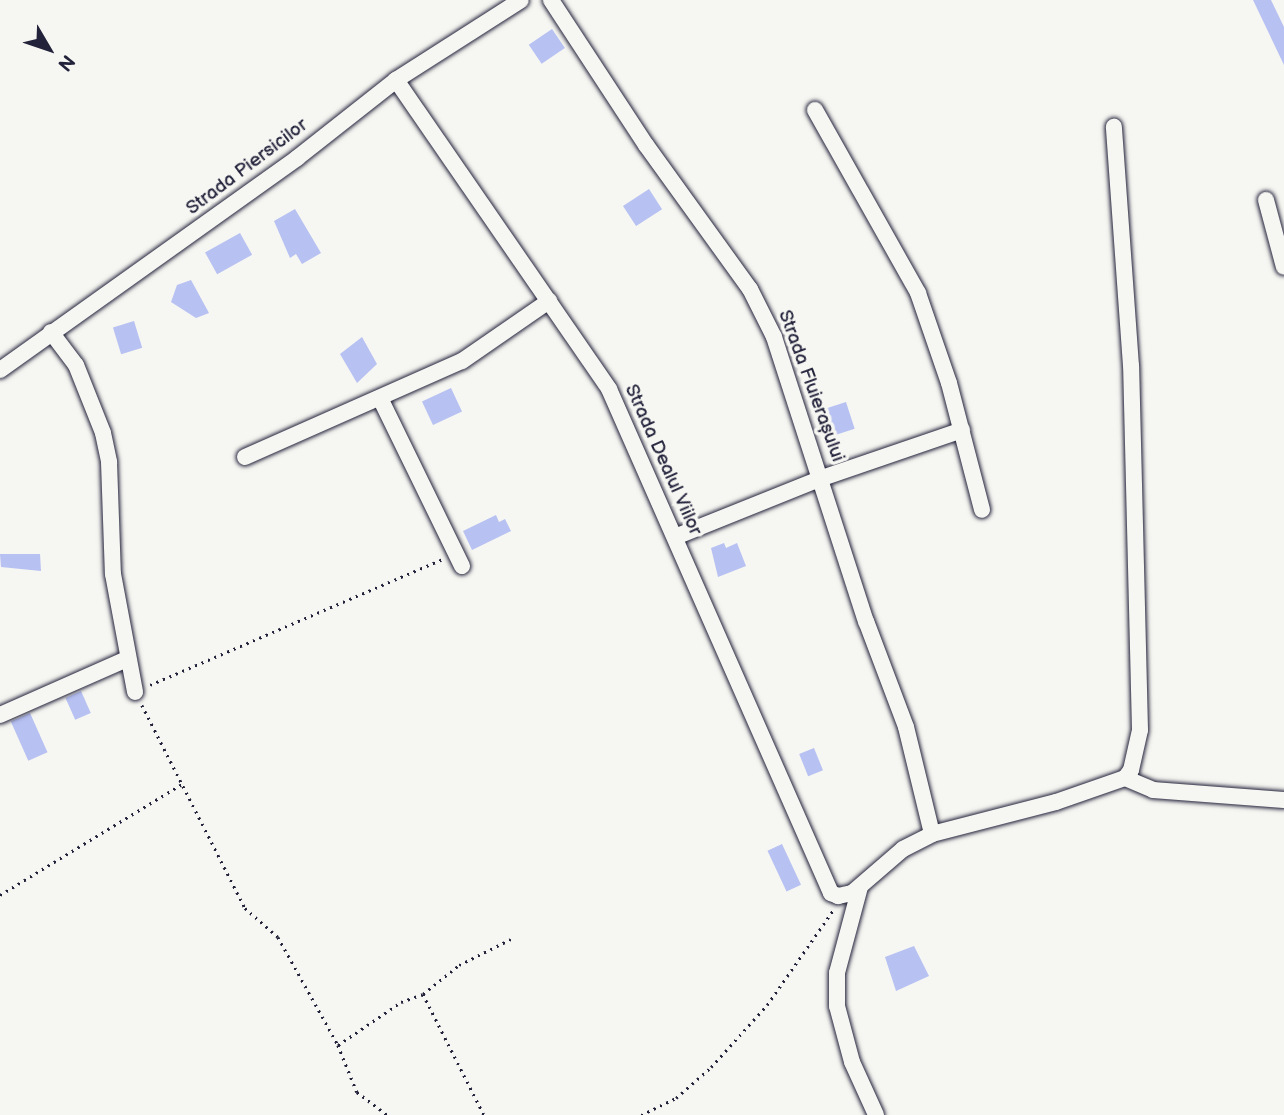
<!DOCTYPE html>
<meta charset="utf-8">
<style>
body{margin:0}
#map{position:relative;width:1284px;height:1115px;overflow:hidden;background:#f6f6f2;font-family:"Balsamiq Sans",sans-serif}
div>[style]{position:absolute}
.building>*{inset:0;background:#b7c1f2;transform-origin:0 0}
.path>*{height:2.5px;margin-top:-1.25px;transform-origin:0;background:repeating-linear-gradient(90deg,#22223b 0 2px,transparent 0 7px)}
.roads{filter:drop-shadow(0 0 2px #22223b) drop-shadow(0 0 2px #22223b)}
.minor>*{height:16px;margin:-8px;padding:0 8px;transform-origin:8px;border-radius:8px;background:#f6f6f2}
span{translate:-50% -50%;white-space:nowrap;text-align:center;line-height:1.15;-webkit-text-stroke:7px #f6f6f2;paint-order:stroke}
.street-label{font-size:19px;color:#22223b}
.north{position:absolute;left:14px;top:14px;width:70px;height:70px;-webkit-text-stroke:5px #f6f6f2;paint-order:stroke;rotate:129deg;font-size:19px;font-weight:700;line-height:28px;text-align:center;color:#22223b}
.north::after{content:'';display:block;margin:auto;width:24px;height:32px;background:#22223b;clip-path:polygon(50% 0,100% 100%,50% 72%,0 100%)}
</style>
<div id="map">
<div class="building">
<i style="clip-path:polygon(1253px 0,1271px 0,1284px 27px,1284px 65px)"></i>
<i style="left:552px;top:29px;width:23px;height:28px;rotate:56deg"></i>
<i style="left:649px;top:189px;width:24px;height:31px;rotate:57deg"></i>
<i style="clip-path:polygon(295px 209px,321px 253px,302px 264px,296px 254px,290px 258px,274px 221px)"></i>
<i style="left:240px;top:233px;width:25px;height:40px;rotate:61deg"></i>
<i style="clip-path:polygon(191px 280px,209px 313px,196px 318px,171px 302px,177px 285px)"></i>
<i style="left:134px;top:321px;width:28px;height:22px;rotate:73deg"></i>
<i style="clip-path:polygon(362px 337px,377px 364px,357px 383px,340px 354px)"></i>
<i style="left:451px;top:388px;width:26px;height:32px;rotate:65deg"></i>
<i style="left:846px;top:402px;width:28px;height:22px;rotate:72deg"></i>
<i style="clip-path:polygon(496px 515px,499px 522px,505px 519px,511px 531px,472px 550px,463px 531px)"></i>
<i style="clip-path:polygon(724px 543px,726px 548px,737px 543px,746px 566px,718px 577px,711px 548px)"></i>
<i style="clip-path:polygon(0 554px,40px 554px,41px 571px,1px 567px)"></i>
<i style="left:81px;top:691px;width:24px;height:17px;rotate:66deg"></i>
<i style="left:30px;top:713px;width:43px;height:21px;rotate:66deg"></i>
<i style="left:814px;top:748px;width:24px;height:16px;rotate:68deg"></i>
<i style="left:782px;top:844px;width:45px;height:16px;rotate:65deg"></i>
<i style="clip-path:polygon(914px 946px,929px 976px,896px 991px,885px 957px)"></i>
</div>
<div class="path">
<i style="left:150px;top:685px;width:319px;rotate:-23.3deg"></i>
<i style="left:142px;top:705px;width:228px;rotate:63.1deg"></i>
<i style="left:245px;top:908px;width:44px;rotate:41.3deg"></i>
<i style="left:278px;top:937px;width:124px;rotate:60.9deg"></i>
<i style="left:338px;top:1045px;width:51px;rotate:68deg"></i>
<i style="left:357px;top:1092px;width:39px;rotate:37deg"></i>
<i style="left:0;top:895px;width:213px;rotate:-31.4deg"></i>
<i style="left:423px;top:994px;width:136px;rotate:63.2deg"></i>
<i style="left:338px;top:1045px;width:76px;rotate:-34.3deg"></i>
<i style="left:401px;top:1002px;width:23px;rotate:-20deg"></i>
<i style="left:423px;top:994px;width:46px;rotate:-38.9deg"></i>
<i style="left:459px;top:965px;width:58px;rotate:-26.6deg"></i>
<i style="left:641px;top:1115px;width:39px;rotate:-26deg"></i>
<i style="left:676px;top:1098px;width:47px;rotate:-41.5deg"></i>
<i style="left:711px;top:1067px;width:84px;rotate:-47.9deg"></i>
<i style="left:767px;top:1005px;width:117px;rotate:-55.1deg"></i>
</div>
<div class="roads">
<div class="minor">
<i style="left:551px;top:0;width:173px;rotate:56.8deg"></i>
<i style="left:646px;top:145px;width:178px;rotate:54.2deg"></i>
<i style="left:750px;top:289px;width:54px;rotate:63.4deg"></i>
<i style="left:774px;top:337px;width:299px;rotate:72.1deg"></i>
<i style="left:866px;top:621px;width:113px;rotate:69.3deg"></i>
<i style="left:906px;top:727px;width:110px;rotate:76.3deg"></i>
<i style="left:396px;top:80px;width:375px;rotate:55.4deg"></i>
<i style="left:609px;top:389px;width:551px;rotate:66.23deg"></i>
<i style="left:831px;top:893px;width:8px;rotate:23deg"></i>
<i style="left:838px;top:896px;width:14px;rotate:-12deg"></i>
<i style="left:852px;top:893px;width:67px;rotate:-40.8deg"></i>
<i style="left:903px;top:849px;width:33px;rotate:-27deg"></i>
<i style="left:932px;top:834px;width:128px;rotate:-14.5deg"></i>
<i style="left:1056px;top:802px;width:73px;rotate:-19.2deg"></i>
<i style="left:1125px;top:778px;width:10px;rotate:-53deg"></i>
<i style="left:1131px;top:770px;width:41px;rotate:-77.3deg"></i>
<i style="left:1140px;top:730px;width:364px;rotate:-91.4deg"></i>
<i style="left:1131px;top:366px;width:240px;rotate:-94.1deg"></i>
<i style="left:815px;top:110px;width:210px;rotate:60.6deg"></i>
<i style="left:918px;top:293px;width:95px;rotate:71deg"></i>
<i style="left:949px;top:383px;width:131px;rotate:75.4deg"></i>
<i style="left:1266px;top:200px;width:69px;rotate:75deg"></i>
<i style="left:51px;top:332px;width:41px;rotate:52.9deg"></i>
<i style="left:76px;top:365px;width:73px;rotate:68.3deg"></i>
<i style="left:103px;top:433px;width:30px;rotate:78deg"></i>
<i style="left:109px;top:462px;width:112px;rotate:88deg"></i>
<i style="left:113px;top:574px;width:120px;rotate:79.4deg"></i>
<i style="left:0;top:370px;width:365px;rotate:-35.5deg"></i>
<i style="left:297px;top:158px;width:126px;rotate:-38.2deg"></i>
<i style="left:396px;top:80px;width:148px;rotate:-32.6deg"></i>
<i style="left:380px;top:398px;width:187px;rotate:64deg"></i>
<i style="left:245px;top:457px;width:237px;rotate:-23.9deg"></i>
<i style="left:462px;top:361px;width:106px;rotate:-34.6deg"></i>
<i style="left:675px;top:537px;width:158px;rotate:-21.9deg"></i>
<i style="left:822px;top:478px;width:148px;rotate:-18.9deg"></i>
<i style="left:0;top:715px;width:139px;rotate:-23.8deg"></i>
<i style="left:1125px;top:778px;width:30px;rotate:23deg"></i>
<i style="left:1153px;top:790px;width:131px;rotate:4.4deg"></i>
<i style="left:860px;top:887px;width:89px;rotate:105deg"></i>
<i style="left:837px;top:973px;width:33px;rotate:90deg"></i>
<i style="left:837px;top:1006px;width:58px;rotate:75deg"></i>
<i style="left:852px;top:1062px;width:58px;rotate:65.6deg"></i>
</div>
</div>
<div class="street-label">
<span style="left:247px;top:167px;rotate:-37deg">Strada Piersicilor</span>
<span style="left:811px;top:386px;rotate:70deg">Strada Fluierașului</span>
<span style="left:663px;top:460px;rotate:66deg">Strada Dealul Viilor</span>
</div>
<div class="north">N</div>
</div>
